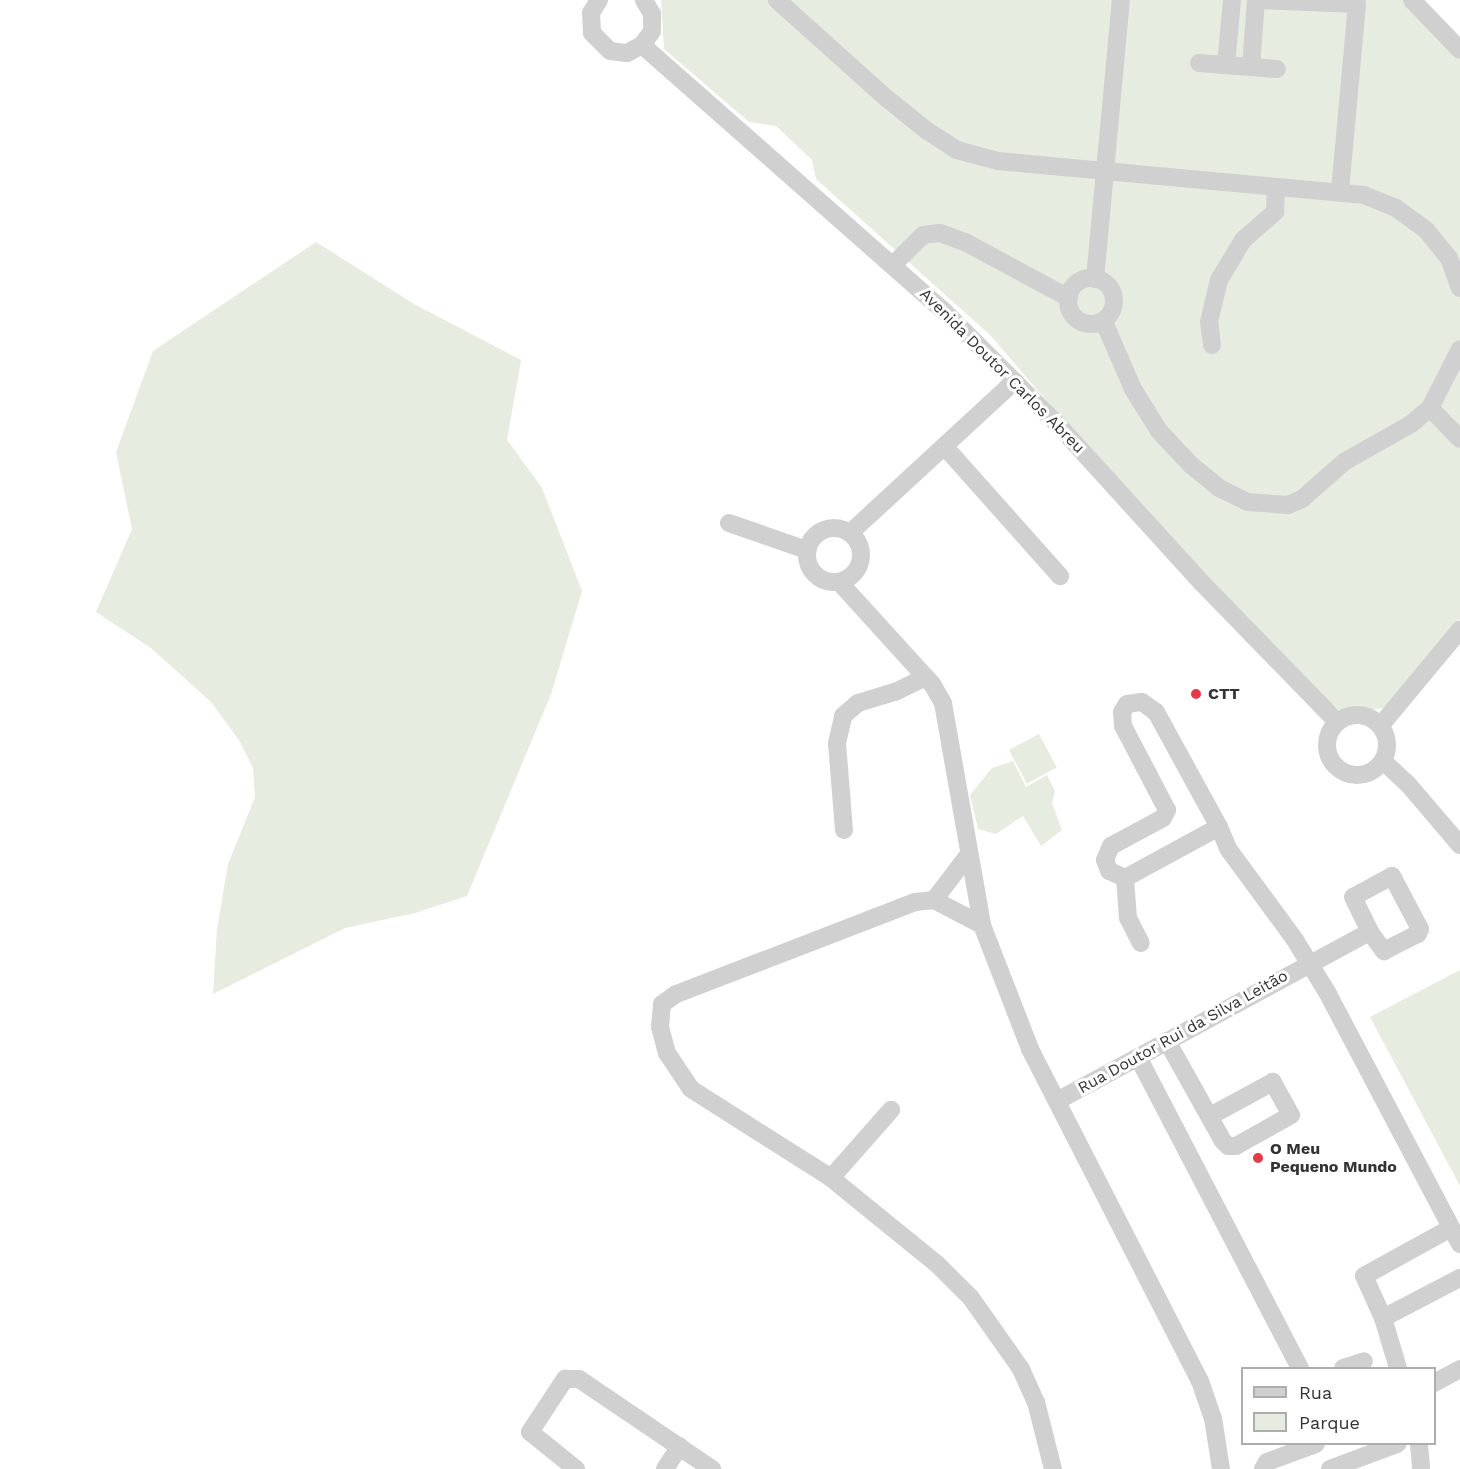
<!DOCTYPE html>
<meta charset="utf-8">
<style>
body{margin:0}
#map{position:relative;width:1460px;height:1469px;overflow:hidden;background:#fff;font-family:"Work Sans",sans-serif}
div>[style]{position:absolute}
.green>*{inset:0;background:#e6ecdf;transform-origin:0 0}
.minor>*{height:18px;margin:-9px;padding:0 9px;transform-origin:9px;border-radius:9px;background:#d0d0d0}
.minor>.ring{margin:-9px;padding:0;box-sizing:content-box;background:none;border:18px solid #d0d0d0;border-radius:50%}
.dots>*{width:16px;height:16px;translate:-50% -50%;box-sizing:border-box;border:3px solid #fff;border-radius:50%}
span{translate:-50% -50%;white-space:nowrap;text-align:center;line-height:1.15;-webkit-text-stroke:6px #fff;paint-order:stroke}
.street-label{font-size:16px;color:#333}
.poi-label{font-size:16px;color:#333;font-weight:700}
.left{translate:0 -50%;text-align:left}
.legend{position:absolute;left:1241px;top:1367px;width:195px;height:78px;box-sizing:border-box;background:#fff;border:2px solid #adadad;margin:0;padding:8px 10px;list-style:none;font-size:18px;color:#333}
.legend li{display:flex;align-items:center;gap:12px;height:30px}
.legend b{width:30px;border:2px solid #adadad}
</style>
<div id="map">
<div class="green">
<i style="clip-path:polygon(661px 0,1404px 0,1460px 56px,1460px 619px,1385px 708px,1348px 713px,1333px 707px,1121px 487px,990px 335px,816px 179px,812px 160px,776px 126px,749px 122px,664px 49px)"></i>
<i style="clip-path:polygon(316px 242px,414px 304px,521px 360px,507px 440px,542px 488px,582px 591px,551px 694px,467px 896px,415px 913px,345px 928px,213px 994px,217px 929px,228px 864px,255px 797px,253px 768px,239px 740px,211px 702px,151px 648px,96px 612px,132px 529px,116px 452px,153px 351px)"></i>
<i style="left:1039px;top:734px;width:38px;height:34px;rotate:62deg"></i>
<i style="clip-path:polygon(1013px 761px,1026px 787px,1047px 775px,1055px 791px,1052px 803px,1062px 830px,1041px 846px,1023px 816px,996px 834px,978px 829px,970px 795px,992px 768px)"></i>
<i style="clip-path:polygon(1460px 970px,1460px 1186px,1370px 1017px)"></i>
</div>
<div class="minor">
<i style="left:599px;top:0;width:15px;rotate:122deg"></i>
<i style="left:591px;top:13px;width:20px;rotate:87deg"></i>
<i style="left:592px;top:33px;width:25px;rotate:45deg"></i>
<i style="left:610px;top:51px;width:17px;rotate:7deg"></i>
<i style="left:627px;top:53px;width:17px;rotate:-28deg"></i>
<i style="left:642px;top:45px;width:17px;rotate:-54deg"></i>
<i style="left:652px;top:31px;width:17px;rotate:-90deg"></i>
<i style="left:652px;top:14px;width:16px;rotate:-120deg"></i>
<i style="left:777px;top:0;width:145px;rotate:41.9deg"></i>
<i style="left:885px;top:97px;width:53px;rotate:38.8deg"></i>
<i style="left:926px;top:130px;width:37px;rotate:33deg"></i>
<i style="left:957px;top:150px;width:42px;rotate:15deg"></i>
<i style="left:998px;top:161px;width:368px;rotate:5.3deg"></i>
<i style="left:1364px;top:195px;width:35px;rotate:22deg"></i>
<i style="left:1396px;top:208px;width:37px;rotate:36deg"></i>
<i style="left:1426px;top:230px;width:36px;rotate:51deg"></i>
<i style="left:1449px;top:258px;width:32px;rotate:70deg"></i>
<i style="left:1257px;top:0;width:100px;rotate:2.3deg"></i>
<i style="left:1357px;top:4px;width:188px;rotate:95.2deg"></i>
<i style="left:1412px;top:0;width:69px;rotate:46.2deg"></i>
<i style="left:642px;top:45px;width:401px;rotate:41.4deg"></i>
<i style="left:943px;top:310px;width:165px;rotate:45deg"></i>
<i style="left:1060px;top:427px;width:210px;rotate:47.7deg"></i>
<i style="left:1201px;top:582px;width:195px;rotate:45.8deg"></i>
<i style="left:1199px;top:63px;width:78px;rotate:4.4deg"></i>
<i style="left:1226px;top:65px;width:65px;rotate:-84.7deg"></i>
<i style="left:1251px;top:67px;width:67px;rotate:-85.7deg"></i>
<i style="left:893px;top:265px;width:42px;rotate:-45deg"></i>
<i style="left:923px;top:235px;width:17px;rotate:-7deg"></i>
<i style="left:940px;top:233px;width:27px;rotate:20deg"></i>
<i style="left:965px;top:242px;width:118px;rotate:28.3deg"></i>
<i class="ring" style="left:1068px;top:278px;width:28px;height:28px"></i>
<i style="left:1095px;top:279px;width:280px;rotate:-84.7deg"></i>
<i style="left:1104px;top:322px;width:73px;rotate:66.6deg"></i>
<i style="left:1133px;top:389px;width:49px;rotate:58.2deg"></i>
<i style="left:1159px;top:431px;width:47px;rotate:46.7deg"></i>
<i style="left:1191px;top:465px;width:36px;rotate:39deg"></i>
<i style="left:1219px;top:488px;width:32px;rotate:26deg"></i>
<i style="left:1248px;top:502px;width:40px;rotate:4.3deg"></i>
<i style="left:1288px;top:505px;width:15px;rotate:-23deg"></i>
<i style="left:1302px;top:499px;width:56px;rotate:-41.4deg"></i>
<i style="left:1344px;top:462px;width:77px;rotate:-29.6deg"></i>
<i style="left:1411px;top:424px;width:25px;rotate:-40deg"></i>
<i style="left:1430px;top:408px;width:43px;rotate:45.9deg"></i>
<i style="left:1212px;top:345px;width:23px;rotate:-97deg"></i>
<i style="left:1209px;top:322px;width:43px;rotate:-76.6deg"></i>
<i style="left:1219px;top:280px;width:47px;rotate:-59deg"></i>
<i style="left:1243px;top:240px;width:43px;rotate:-41.2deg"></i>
<i style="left:1275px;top:212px;width:25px;rotate:-88deg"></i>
<i style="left:1430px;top:408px;width:66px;rotate:-63deg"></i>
<i style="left:945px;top:447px;width:173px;rotate:48.3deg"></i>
<i style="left:729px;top:523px;width:83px;rotate:19.1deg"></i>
<i class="ring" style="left:807px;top:528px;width:36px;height:36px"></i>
<i style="left:850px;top:533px;width:224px;rotate:-42.7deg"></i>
<i style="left:840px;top:583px;width:137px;rotate:47.7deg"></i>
<i style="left:932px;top:684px;width:22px;rotate:60deg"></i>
<i style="left:943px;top:703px;width:225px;rotate:80deg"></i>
<i style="left:982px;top:925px;width:133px;rotate:68.8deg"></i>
<i style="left:1030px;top:1049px;width:373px;rotate:62.9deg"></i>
<i style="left:1200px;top:1381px;width:39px;rotate:71deg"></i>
<i style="left:1213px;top:1418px;width:52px;rotate:81.1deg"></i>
<i class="ring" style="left:1327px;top:715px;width:42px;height:42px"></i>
<i style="left:1381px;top:725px;width:124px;rotate:-50.3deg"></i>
<i style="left:1383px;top:761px;width:33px;rotate:43deg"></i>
<i style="left:1407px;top:783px;width:82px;rotate:49.5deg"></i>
<i style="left:1219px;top:827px;width:107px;rotate:151.5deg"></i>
<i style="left:1125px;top:878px;width:17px;rotate:-156deg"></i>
<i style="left:1109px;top:871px;width:12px;rotate:-110deg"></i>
<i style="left:1105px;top:860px;width:15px;rotate:-67deg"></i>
<i style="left:1111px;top:846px;width:59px;rotate:-28.3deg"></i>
<i style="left:1163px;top:818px;width:9px;rotate:-63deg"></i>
<i style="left:1167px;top:810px;width:95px;rotate:-117.6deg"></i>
<i style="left:1123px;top:726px;width:14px;rotate:-94deg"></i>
<i style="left:1122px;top:712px;width:9px;rotate:-58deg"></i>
<i style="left:1127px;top:704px;width:15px;rotate:-8deg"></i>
<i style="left:1142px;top:702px;width:17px;rotate:36deg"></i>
<i style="left:1156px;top:712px;width:131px;rotate:61.3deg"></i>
<i style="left:1219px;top:827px;width:25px;rotate:67deg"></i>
<i style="left:1229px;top:850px;width:112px;rotate:53.7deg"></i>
<i style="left:1295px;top:940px;width:61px;rotate:58.4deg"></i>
<i style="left:1327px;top:992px;width:285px;rotate:62.2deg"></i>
<i style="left:844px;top:830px;width:87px;rotate:-94.6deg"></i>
<i style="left:837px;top:743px;width:28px;rotate:-77deg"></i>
<i style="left:843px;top:716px;width:20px;rotate:-41deg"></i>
<i style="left:858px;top:703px;width:39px;rotate:-17deg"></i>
<i style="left:895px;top:692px;width:34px;rotate:-26deg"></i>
<i style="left:1125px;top:878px;width:40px;rotate:85.7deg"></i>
<i style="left:1128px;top:918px;width:28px;rotate:63deg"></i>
<i style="left:934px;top:900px;width:58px;rotate:-52.7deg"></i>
<i style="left:982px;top:925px;width:54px;rotate:-152.5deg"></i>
<i style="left:934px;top:900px;width:19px;rotate:174deg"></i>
<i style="left:915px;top:902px;width:256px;rotate:158.9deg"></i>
<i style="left:676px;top:994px;width:17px;rotate:144deg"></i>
<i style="left:662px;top:1004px;width:23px;rotate:95deg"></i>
<i style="left:660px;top:1027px;width:27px;rotate:75deg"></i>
<i style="left:667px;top:1053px;width:43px;rotate:56.3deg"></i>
<i style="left:691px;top:1089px;width:166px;rotate:32.4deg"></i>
<i style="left:831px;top:1178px;width:136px;rotate:39.1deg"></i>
<i style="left:937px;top:1264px;width:48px;rotate:45deg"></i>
<i style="left:971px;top:1298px;width:87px;rotate:54.8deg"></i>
<i style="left:1021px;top:1369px;width:36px;rotate:66deg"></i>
<i style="left:1036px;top:1402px;width:69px;rotate:75.8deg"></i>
<i style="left:1167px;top:1041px;width:115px;rotate:60.8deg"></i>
<i style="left:1223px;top:1141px;width:7px;rotate:45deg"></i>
<i style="left:1228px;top:1146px;width:8px"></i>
<i style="left:1236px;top:1146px;width:63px;rotate:-29.4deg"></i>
<i style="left:1291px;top:1115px;width:38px;rotate:-119deg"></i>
<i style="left:1273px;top:1082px;width:72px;rotate:151.6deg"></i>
<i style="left:1138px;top:1057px;width:351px;rotate:62.5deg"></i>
<i style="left:1057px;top:1101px;width:356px;rotate:-28.4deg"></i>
<i style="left:1370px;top:932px;width:24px;rotate:54deg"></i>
<i style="left:1384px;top:951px;width:38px;rotate:-27deg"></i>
<i style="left:1418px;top:934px;width:5px;rotate:-68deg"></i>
<i style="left:1420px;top:929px;width:60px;rotate:-117.8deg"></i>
<i style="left:1392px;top:876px;width:44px;rotate:151.7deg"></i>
<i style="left:1353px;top:897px;width:39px;rotate:64deg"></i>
<i style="left:831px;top:1178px;width:91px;rotate:-48.6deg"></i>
<i style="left:1383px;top:1318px;width:46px;rotate:-114.3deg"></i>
<i style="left:1364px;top:1276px;width:99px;rotate:-28.9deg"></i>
<i style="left:1343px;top:1368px;width:22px;rotate:-18deg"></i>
<i style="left:1398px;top:1368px;width:52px;rotate:-106.7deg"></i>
<i style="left:1383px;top:1318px;width:87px;rotate:-27.5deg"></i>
<i style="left:1434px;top:1383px;width:30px;rotate:-28deg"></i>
<i style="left:1419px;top:1444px;width:25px;rotate:85deg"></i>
<i style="left:576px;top:1469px;width:59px;rotate:-141.2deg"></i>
<i style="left:530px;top:1432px;width:64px;rotate:-56.6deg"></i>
<i style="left:565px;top:1379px;width:14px"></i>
<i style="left:579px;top:1379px;width:161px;rotate:34.1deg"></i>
<i style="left:665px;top:1469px;width:27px;rotate:-57deg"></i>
<i style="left:1263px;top:1469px;width:8px;rotate:-60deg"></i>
<i style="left:1267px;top:1462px;width:52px;rotate:-20.2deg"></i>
<i style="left:1330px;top:1469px;width:72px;rotate:-20.5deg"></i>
</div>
<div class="dots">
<i style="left:1196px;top:694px;background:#e63946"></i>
<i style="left:1258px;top:1158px;background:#e63946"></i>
</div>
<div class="street-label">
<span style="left:1002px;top:371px;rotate:45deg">Avenida Doutor Carlos Abreu</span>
<span style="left:1183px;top:1032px;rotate:-29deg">Rua Doutor Rui da Silva Leitão</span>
</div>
<div class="poi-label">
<span class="left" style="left:1208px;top:694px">CTT</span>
<span class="left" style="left:1270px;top:1158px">O Meu<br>Pequeno Mundo</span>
</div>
<ul class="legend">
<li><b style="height:8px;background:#d0d0d0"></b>Rua</li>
<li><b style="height:16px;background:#e6ecdf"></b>Parque</li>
</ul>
</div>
